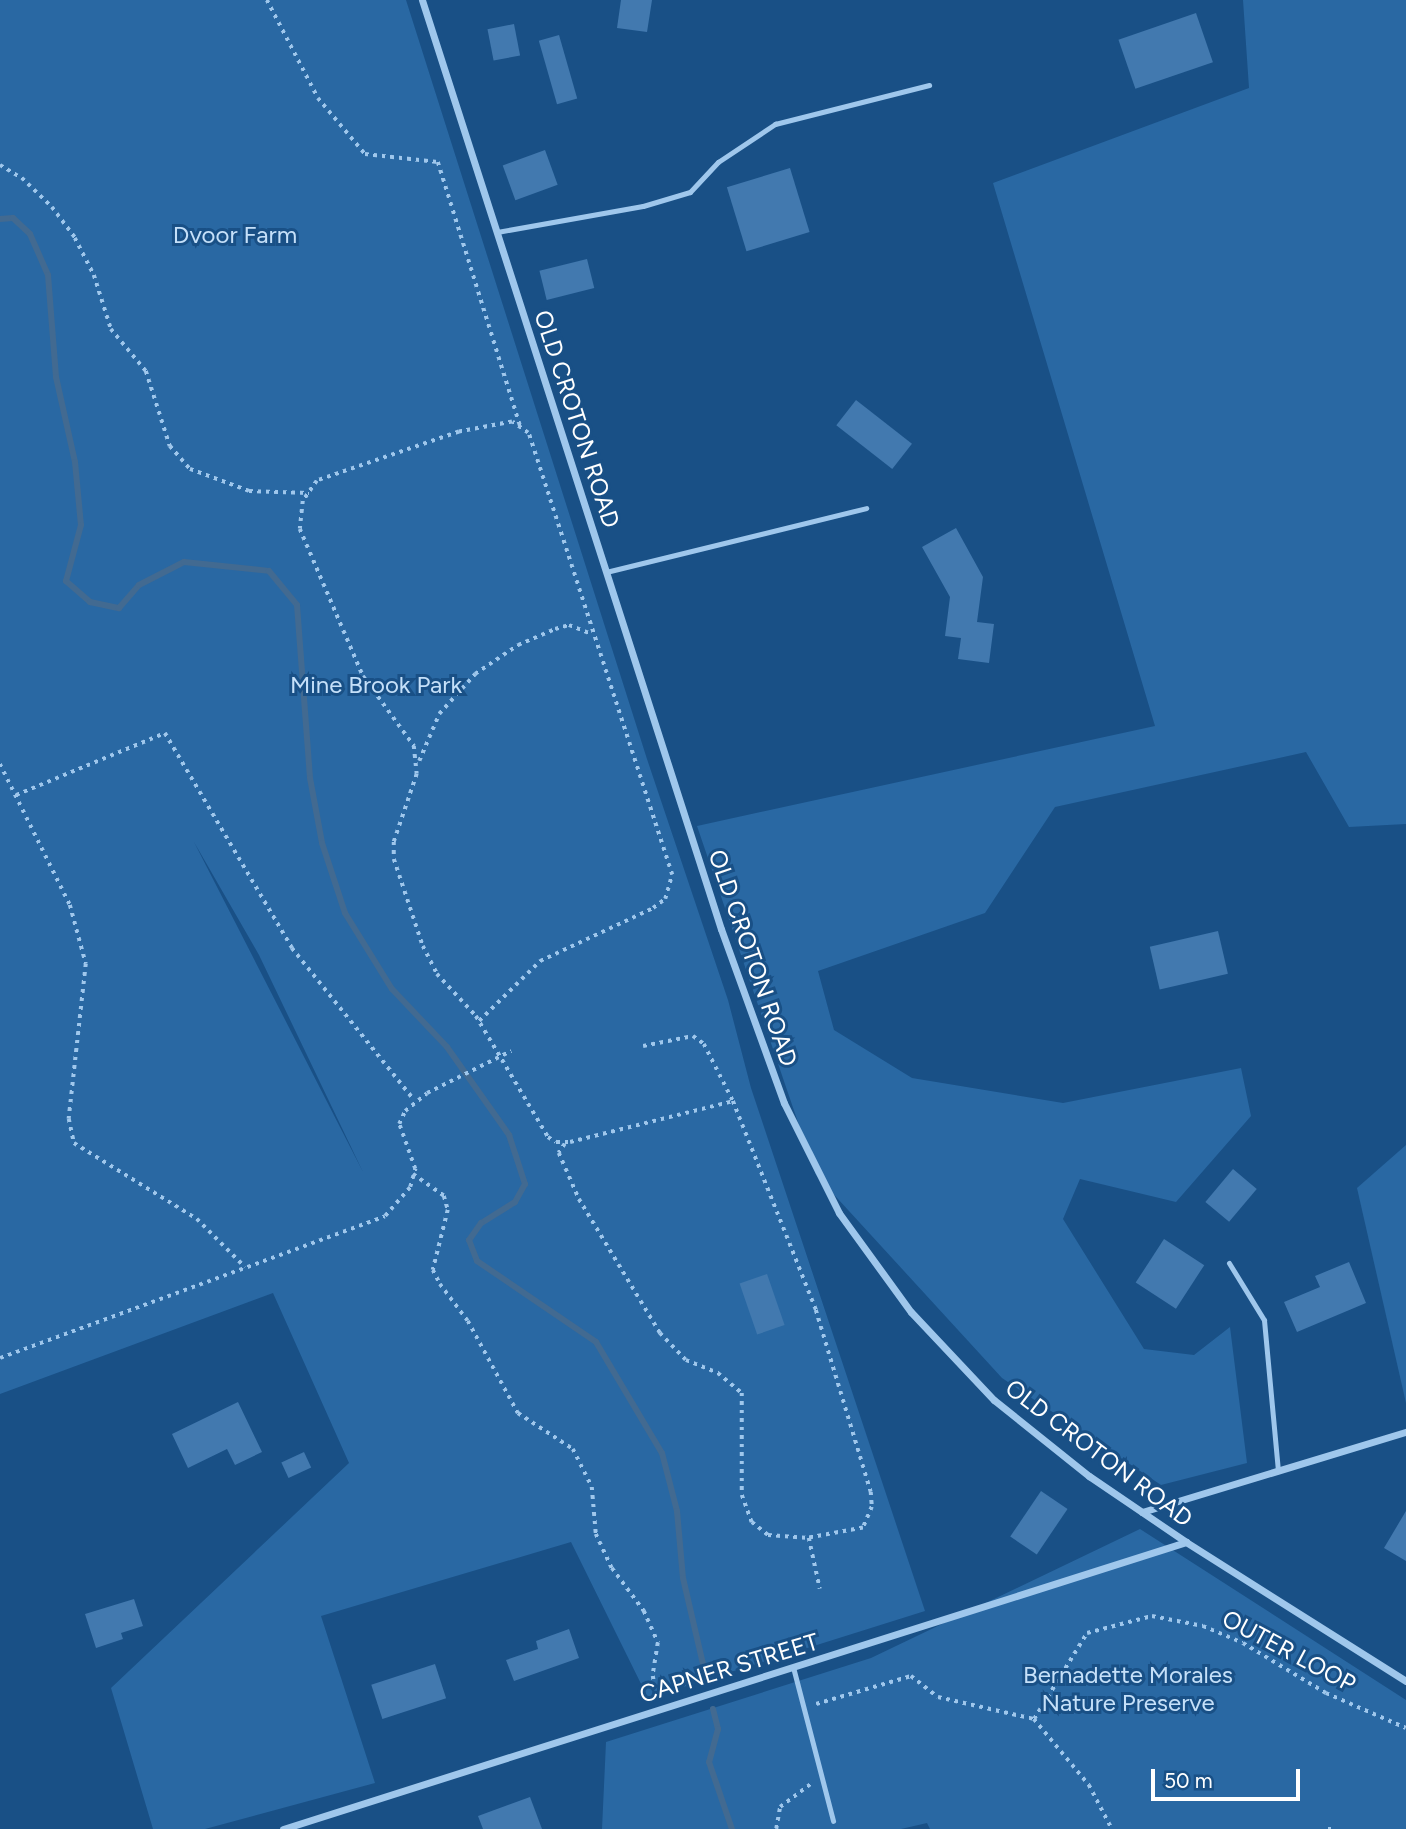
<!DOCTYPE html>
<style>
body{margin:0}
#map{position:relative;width:1406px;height:1829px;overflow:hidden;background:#195086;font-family:Figtree,sans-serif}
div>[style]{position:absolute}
.green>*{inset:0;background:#2968a3}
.stream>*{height:6px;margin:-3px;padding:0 3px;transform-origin:3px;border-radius:3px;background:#426a91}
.building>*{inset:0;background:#4279af;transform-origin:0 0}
.path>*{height:3.5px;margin-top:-1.75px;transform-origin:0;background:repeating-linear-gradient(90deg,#9fc7ec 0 3.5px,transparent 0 8.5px)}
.service>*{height:5px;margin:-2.5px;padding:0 2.5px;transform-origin:2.5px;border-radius:2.5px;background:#9fc7ec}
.minor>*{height:7px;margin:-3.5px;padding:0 3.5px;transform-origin:3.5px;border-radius:3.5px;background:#9fc7ec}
span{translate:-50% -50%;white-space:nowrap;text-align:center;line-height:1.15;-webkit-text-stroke:6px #195086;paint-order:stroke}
.park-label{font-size:24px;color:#c5e0f9}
.street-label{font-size:24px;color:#fff}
.scale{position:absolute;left:1151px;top:1769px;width:149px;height:32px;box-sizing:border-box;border:4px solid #fff;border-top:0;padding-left:9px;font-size:21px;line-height:24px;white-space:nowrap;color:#fff;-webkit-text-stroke:5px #195086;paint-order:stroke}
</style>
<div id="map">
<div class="green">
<i style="clip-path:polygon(evenodd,0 0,406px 0,647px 759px,728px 1000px,751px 1088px,925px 1611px,648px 1698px,571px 1542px,321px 1616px,375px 1783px,205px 1829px,153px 1829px,111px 1688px,349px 1463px,273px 1293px,0 1394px,0 0,194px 842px,259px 955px,363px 1172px,194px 842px)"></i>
<i style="clip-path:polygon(1243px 0,1406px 0,1406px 824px,1349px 827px,1306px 752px,1055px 807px,985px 913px,818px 971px,834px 1030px,912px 1078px,1063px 1103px,1241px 1068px,1251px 1116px,1176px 1202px,1080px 1179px,1063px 1219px,1144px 1349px,1194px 1355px,1230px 1327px,1247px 1463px,1161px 1485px,1002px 1378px,816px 1175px,697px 826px,1155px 726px,993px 183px,1249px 88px)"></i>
<i style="clip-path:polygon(1406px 1145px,1406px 1403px,1357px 1188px)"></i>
<i style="clip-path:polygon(1140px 1529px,1406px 1700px,1406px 1829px,930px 1829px,927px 1823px,901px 1829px,602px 1829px,606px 1742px,871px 1658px)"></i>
</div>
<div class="stream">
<i style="left:0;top:219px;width:13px;rotate:-4deg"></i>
<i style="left:13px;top:218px;width:23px;rotate:43deg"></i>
<i style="left:30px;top:234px;width:45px;rotate:66.3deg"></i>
<i style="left:48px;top:275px;width:102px;rotate:85.5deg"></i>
<i style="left:56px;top:377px;width:87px;rotate:77.4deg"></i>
<i style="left:75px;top:462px;width:63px;rotate:84.6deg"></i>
<i style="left:81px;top:525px;width:58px;rotate:105deg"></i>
<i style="left:66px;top:581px;width:32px;rotate:41deg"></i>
<i style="left:90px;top:602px;width:30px;rotate:12deg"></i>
<i style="left:119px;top:608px;width:30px;rotate:-49deg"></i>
<i style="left:139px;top:585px;width:51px;rotate:-27.1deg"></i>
<i style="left:184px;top:562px;width:85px;rotate:6deg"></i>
<i style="left:269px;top:571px;width:44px;rotate:50.5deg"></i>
<i style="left:297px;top:605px;width:173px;rotate:85.7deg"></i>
<i style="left:310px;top:778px;width:66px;rotate:79.5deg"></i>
<i style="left:322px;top:843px;width:74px;rotate:71.8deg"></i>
<i style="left:345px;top:913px;width:89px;rotate:58.3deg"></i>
<i style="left:392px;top:989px;width:80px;rotate:46.5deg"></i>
<i style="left:447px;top:1047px;width:108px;rotate:54.8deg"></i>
<i style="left:509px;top:1135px;width:52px;rotate:71.9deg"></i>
<i style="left:525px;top:1184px;width:21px;rotate:119deg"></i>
<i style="left:515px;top:1202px;width:40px;rotate:148deg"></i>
<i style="left:481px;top:1223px;width:21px;rotate:125deg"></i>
<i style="left:469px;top:1240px;width:22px;rotate:69deg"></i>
<i style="left:477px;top:1261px;width:144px;rotate:34.2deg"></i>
<i style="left:596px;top:1342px;width:129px;rotate:59.3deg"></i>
<i style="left:662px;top:1453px;width:60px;rotate:75.5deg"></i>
<i style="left:677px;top:1511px;width:67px;rotate:84.9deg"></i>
<i style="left:683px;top:1578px;width:102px;rotate:76.9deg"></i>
<i style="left:713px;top:1709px;width:21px;rotate:76deg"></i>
<i style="left:718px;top:1729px;width:34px;rotate:105deg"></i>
<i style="left:709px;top:1762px;width:71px;rotate:71.1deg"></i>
</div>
<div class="building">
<i style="clip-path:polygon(621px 0,652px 0,647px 32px,617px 28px)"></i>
<i style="left:1196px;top:13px;width:52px;height:82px;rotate:71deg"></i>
<i style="left:514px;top:24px;width:32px;height:27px;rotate:79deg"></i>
<i style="left:559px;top:35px;width:66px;height:21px;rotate:74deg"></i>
<i style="left:545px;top:150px;width:37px;height:45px;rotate:70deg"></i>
<i style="left:790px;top:168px;width:67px;height:66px;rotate:73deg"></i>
<i style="left:587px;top:259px;width:30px;height:49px;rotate:76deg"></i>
<i style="left:856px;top:400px;width:71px;height:32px;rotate:38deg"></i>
<i style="clip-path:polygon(956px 528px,983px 577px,977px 622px,994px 624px,989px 663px,958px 659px,961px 638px,945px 636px,950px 597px,922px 547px)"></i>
<i style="left:1218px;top:931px;width:44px;height:70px;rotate:77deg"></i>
<i style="left:1233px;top:1169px;width:31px;height:43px;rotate:40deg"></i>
<i style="left:1164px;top:1239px;width:48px;height:52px;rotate:33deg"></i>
<i style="clip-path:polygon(1349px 1262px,1366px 1303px,1297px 1332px,1284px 1302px,1320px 1287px,1315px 1276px)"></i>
<i style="left:767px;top:1274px;width:54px;height:29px;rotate:71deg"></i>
<i style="clip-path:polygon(238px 1402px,262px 1452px,235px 1465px,227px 1449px,188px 1468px,172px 1434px)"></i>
<i style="left:304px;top:1452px;width:17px;height:25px;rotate:65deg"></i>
<i style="left:1041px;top:1491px;width:32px;height:55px;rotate:34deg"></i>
<i style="clip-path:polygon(1406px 1511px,1406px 1561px,1384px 1548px)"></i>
<i style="clip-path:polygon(134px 1599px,143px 1626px,121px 1633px,123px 1639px,96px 1648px,85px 1614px)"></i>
<i style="clip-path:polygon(569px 1629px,579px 1658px,514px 1681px,506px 1660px,538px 1649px,536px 1641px)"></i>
<i style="left:435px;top:1664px;width:36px;height:67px;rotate:72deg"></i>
<i style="clip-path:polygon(530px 1797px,542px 1829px,483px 1829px,478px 1816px)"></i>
</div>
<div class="path">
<i style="left:267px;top:0;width:110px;rotate:62.5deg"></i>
<i style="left:318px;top:98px;width:73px;rotate:50deg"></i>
<i style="left:365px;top:154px;width:73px;rotate:6.3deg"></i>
<i style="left:438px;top:162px;width:276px;rotate:72.7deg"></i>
<i style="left:0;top:165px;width:26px;rotate:31deg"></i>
<i style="left:22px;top:178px;width:42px;rotate:44deg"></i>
<i style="left:52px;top:207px;width:39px;rotate:53deg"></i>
<i style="left:75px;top:238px;width:42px;rotate:62.8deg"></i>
<i style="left:94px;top:275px;width:57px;rotate:72.5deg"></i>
<i style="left:111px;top:329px;width:55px;rotate:50.2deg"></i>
<i style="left:146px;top:371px;width:79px;rotate:72.3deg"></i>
<i style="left:170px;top:446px;width:30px;rotate:49deg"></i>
<i style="left:190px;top:469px;width:63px;rotate:20.4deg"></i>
<i style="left:249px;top:491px;width:60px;rotate:1.9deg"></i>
<i style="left:419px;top:761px;width:51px;rotate:-66.9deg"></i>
<i style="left:439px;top:714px;width:54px;rotate:-48deg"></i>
<i style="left:475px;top:674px;width:52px;rotate:-34deg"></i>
<i style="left:518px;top:645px;width:40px;rotate:-23.4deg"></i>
<i style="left:555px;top:629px;width:15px;rotate:-16deg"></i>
<i style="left:569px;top:625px;width:24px;rotate:22deg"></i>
<i style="left:0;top:764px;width:157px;rotate:63.6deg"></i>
<i style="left:70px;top:905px;width:61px;rotate:74.8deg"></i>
<i style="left:86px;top:964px;width:156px;rotate:96.3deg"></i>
<i style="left:69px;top:1119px;width:25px;rotate:78deg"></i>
<i style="left:74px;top:1143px;width:145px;rotate:31.7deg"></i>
<i style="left:197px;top:1219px;width:68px;rotate:45deg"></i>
<i style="left:16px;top:795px;width:161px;rotate:-22.6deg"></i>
<i style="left:165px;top:733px;width:250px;rotate:59.4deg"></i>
<i style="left:292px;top:948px;width:195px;rotate:51.2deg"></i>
<i style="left:479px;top:1021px;width:86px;rotate:-44.5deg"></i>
<i style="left:540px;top:961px;width:125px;rotate:-25.1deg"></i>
<i style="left:653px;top:908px;width:15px;rotate:-37deg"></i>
<i style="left:665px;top:899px;width:25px;rotate:-74deg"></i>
<i style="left:672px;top:875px;width:465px;rotate:-108deg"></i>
<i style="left:528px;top:433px;width:19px;rotate:-145deg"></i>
<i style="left:512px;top:422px;width:54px;rotate:169.3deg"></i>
<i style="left:459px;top:432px;width:150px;rotate:161deg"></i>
<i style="left:317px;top:481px;width:24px;rotate:125deg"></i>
<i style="left:303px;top:501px;width:28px;rotate:96deg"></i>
<i style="left:300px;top:529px;width:160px;rotate:66.8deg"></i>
<i style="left:363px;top:676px;width:87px;rotate:53.9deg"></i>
<i style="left:414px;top:746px;width:28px;rotate:84deg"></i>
<i style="left:417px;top:774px;width:72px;rotate:108.7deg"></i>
<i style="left:394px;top:842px;width:17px;rotate:90deg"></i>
<i style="left:394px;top:859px;width:92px;rotate:71.6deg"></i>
<i style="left:423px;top:946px;width:31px;rotate:63deg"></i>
<i style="left:437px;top:974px;width:57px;rotate:47.1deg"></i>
<i style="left:476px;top:1016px;width:141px;rotate:59.2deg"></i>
<i style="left:548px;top:1137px;width:9px;rotate:32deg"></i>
<i style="left:556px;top:1142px;width:14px"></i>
<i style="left:570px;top:1142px;width:168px;rotate:-14.1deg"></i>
<i style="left:733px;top:1101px;width:225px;rotate:68.3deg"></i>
<i style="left:816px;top:1310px;width:190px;rotate:73.2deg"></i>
<i style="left:871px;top:1492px;width:15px;rotate:86deg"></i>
<i style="left:872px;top:1507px;width:23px;rotate:113deg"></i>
<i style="left:863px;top:1528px;width:55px;rotate:169.5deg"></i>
<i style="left:809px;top:1538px;width:52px;rotate:77.8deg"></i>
<i style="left:643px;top:1046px;width:51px;rotate:-11.3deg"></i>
<i style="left:693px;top:1036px;width:14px;rotate:36deg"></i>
<i style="left:704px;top:1044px;width:64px;rotate:63deg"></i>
<i style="left:565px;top:1144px;width:11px;rotate:124deg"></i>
<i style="left:559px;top:1153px;width:50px;rotate:66.5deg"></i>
<i style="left:579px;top:1199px;width:157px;rotate:58.8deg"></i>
<i style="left:660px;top:1333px;width:37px;rotate:46deg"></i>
<i style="left:686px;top:1360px;width:35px;rotate:22deg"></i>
<i style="left:718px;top:1373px;width:31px;rotate:40deg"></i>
<i style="left:742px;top:1393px;width:102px;rotate:90deg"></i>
<i style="left:742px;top:1495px;width:29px;rotate:70deg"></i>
<i style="left:752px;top:1522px;width:21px;rotate:39deg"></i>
<i style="left:768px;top:1535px;width:41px;rotate:4.2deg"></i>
<i style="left:413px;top:1174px;width:38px;rotate:35deg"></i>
<i style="left:444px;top:1196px;width:15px;rotate:74deg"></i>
<i style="left:448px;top:1210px;width:62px;rotate:104deg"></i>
<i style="left:433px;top:1270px;width:16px;rotate:63deg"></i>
<i style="left:440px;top:1284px;width:46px;rotate:52.9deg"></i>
<i style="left:468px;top:1321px;width:105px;rotate:61.5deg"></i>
<i style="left:518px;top:1413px;width:66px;rotate:33.2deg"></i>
<i style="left:573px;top:1449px;width:42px;rotate:63.4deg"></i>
<i style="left:592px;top:1487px;width:47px;rotate:85.1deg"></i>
<i style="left:596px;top:1534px;width:38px;rotate:65deg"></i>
<i style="left:612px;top:1568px;width:54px;rotate:53.3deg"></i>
<i style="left:644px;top:1611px;width:35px;rotate:66deg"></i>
<i style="left:658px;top:1643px;width:33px;rotate:99deg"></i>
<i style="left:653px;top:1676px;width:20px;rotate:79deg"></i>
<i style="left:0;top:1358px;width:410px;rotate:-20.2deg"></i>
<i style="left:385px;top:1216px;width:38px;rotate:-49deg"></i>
<i style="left:410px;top:1187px;width:19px;rotate:-74deg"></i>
<i style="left:415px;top:1169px;width:48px;rotate:-109.6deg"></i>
<i style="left:399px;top:1124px;width:14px;rotate:-65deg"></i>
<i style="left:405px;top:1111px;width:28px;rotate:-39deg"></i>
<i style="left:427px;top:1093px;width:94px;rotate:-26.6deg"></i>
<i style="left:816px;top:1704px;width:99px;rotate:-16.4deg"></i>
<i style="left:911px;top:1676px;width:34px;rotate:38deg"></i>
<i style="left:938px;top:1697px;width:98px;rotate:12.9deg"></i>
<i style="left:1034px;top:1719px;width:86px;rotate:50.2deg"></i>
<i style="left:1089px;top:1785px;width:50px;rotate:62.4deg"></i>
<i style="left:1034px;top:1719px;width:101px;rotate:-58.4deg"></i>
<i style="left:1087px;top:1633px;width:67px;rotate:-14.7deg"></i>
<i style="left:1152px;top:1616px;width:52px;rotate:11.1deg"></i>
<i style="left:1203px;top:1626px;width:43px;rotate:23deg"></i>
<i style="left:1243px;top:1643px;width:97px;rotate:31.1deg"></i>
<i style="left:1326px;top:1693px;width:87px;rotate:23.6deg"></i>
<i style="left:776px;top:1829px;width:22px;rotate:-80deg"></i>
<i style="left:780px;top:1807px;width:39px;rotate:-37deg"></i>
<i style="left:1328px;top:1829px;width:7px"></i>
</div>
<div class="service">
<i style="left:497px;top:232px;width:148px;rotate:-10.1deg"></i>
<i style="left:643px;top:206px;width:49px;rotate:-16.6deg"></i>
<i style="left:690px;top:192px;width:41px;rotate:-47deg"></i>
<i style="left:718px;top:162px;width:69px;rotate:-33.7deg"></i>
<i style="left:775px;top:124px;width:159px;rotate:-14.2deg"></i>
<i style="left:606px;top:572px;width:268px;rotate:-13.8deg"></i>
<i style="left:1229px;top:1263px;width:67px;rotate:58.4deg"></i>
<i style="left:1264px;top:1320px;width:152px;rotate:84.7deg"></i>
<i style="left:793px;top:1667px;width:159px;rotate:75.4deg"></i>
</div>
<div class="minor">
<i style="left:422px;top:0;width:976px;rotate:72.16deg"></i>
<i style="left:721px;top:929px;width:185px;rotate:70.1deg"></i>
<i style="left:784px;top:1103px;width:123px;rotate:63.4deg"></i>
<i style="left:839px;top:1213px;width:122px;rotate:54deg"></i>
<i style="left:911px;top:1312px;width:121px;rotate:46.7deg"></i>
<i style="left:994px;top:1400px;width:122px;rotate:38.7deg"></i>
<i style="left:1089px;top:1476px;width:117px;rotate:34.2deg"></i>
<i style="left:1186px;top:1542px;width:260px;rotate:32.3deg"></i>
<i style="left:1142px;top:1512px;width:276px;rotate:-16.9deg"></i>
<i style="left:283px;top:1829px;width:948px;rotate:-17.63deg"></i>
</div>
<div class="park-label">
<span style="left:235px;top:235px">Dvoor Farm</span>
<span style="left:376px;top:685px">Mine Brook Park</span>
<span style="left:1128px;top:1689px">Bernadette Morales<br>Nature Preserve</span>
</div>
<div class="street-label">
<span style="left:577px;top:419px;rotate:72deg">OLD CROTON ROAD</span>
<span style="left:753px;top:958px;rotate:71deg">OLD CROTON ROAD</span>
<span style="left:1099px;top:1453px;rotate:37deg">OLD CROTON ROAD</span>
<span style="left:1289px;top:1651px;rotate:28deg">OUTER LOOP</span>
<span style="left:729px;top:1668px;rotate:-17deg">CAPNER STREET</span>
</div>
<div class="scale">50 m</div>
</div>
